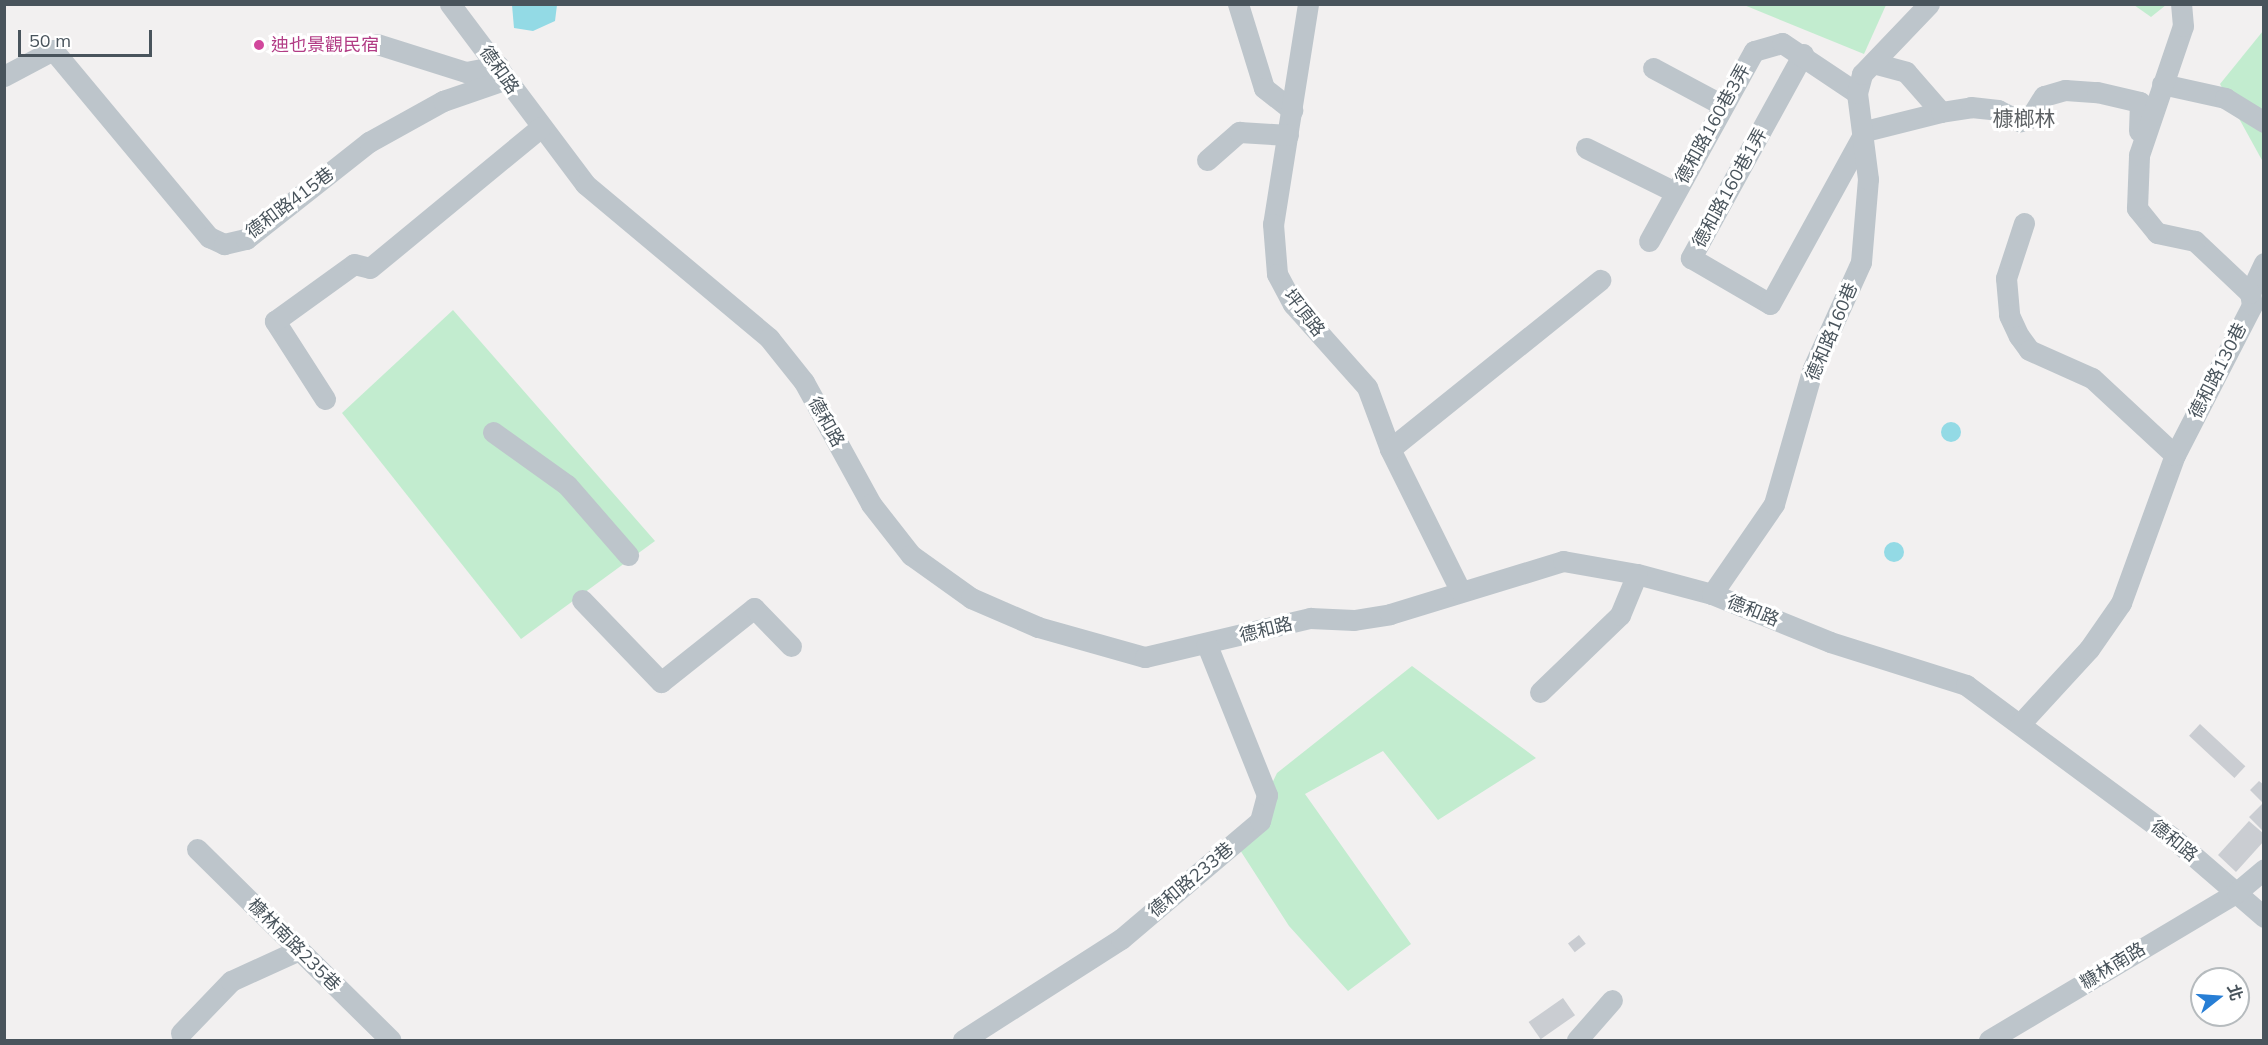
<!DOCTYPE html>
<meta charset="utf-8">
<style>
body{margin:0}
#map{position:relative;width:2268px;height:1045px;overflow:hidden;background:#f2f0f0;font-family:Mulish,"Noto Sans TC",sans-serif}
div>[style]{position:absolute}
.green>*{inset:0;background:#c2eccf}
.water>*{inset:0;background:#93dae5}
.round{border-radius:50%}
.building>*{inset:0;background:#cacdd2;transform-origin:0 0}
.minor>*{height:21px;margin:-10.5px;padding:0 10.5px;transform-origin:10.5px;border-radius:10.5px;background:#bdc5cb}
.dots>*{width:16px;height:16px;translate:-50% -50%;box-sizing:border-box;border:3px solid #fff;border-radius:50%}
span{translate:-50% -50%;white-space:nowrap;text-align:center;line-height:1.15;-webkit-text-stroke:6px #fff;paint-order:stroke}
.hotel-label{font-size:18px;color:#b23c85}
.left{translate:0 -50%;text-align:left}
.street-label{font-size:18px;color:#49545c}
.quarter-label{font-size:21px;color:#5d6164}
.frame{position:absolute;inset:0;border:6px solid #49545c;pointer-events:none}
.north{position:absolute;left:2190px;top:967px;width:60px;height:60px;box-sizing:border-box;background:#fff;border:2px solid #b6bbbe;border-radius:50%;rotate:73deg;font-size:16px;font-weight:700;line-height:24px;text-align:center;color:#49545c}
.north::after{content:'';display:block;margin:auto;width:21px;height:27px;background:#277ed5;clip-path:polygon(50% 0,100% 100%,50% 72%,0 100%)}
.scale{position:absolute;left:18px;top:30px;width:134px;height:27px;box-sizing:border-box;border:3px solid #49545c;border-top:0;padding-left:8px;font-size:18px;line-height:21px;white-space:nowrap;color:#49545c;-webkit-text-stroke:4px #fff;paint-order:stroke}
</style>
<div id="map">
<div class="green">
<i style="clip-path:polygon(1744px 5px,1886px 4px,1886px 5px,1864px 54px)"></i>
<i style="clip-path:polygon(2134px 5px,2166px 5px,2151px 17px)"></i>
<i style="clip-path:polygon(2263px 31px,2263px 162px,2220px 84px)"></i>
<i style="clip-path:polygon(453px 310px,655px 541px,521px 639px,342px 413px)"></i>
<i style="clip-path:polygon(1412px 666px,1536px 758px,1438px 820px,1383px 751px,1305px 794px,1411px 944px,1348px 991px,1289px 926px,1240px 850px,1277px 773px)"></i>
</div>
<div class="water">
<i style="clip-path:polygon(512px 5px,557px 5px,555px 21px,533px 31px,514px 28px)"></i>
<i class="round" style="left:1941px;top:422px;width:20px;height:20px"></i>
<i class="round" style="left:1884px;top:542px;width:20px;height:20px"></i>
</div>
<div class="building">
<i style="left:2200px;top:724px;width:62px;height:16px;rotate:43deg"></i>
<i style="clip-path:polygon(2259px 781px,2264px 785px,2264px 832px,2249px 817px,2263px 803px,2250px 790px)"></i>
<i style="clip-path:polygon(2249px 821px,2264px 834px,2264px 841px,2236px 872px,2218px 855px)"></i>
<i style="left:1579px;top:935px;width:11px;height:14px;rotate:52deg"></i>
<i style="left:1563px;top:998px;width:21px;height:42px;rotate:55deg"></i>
</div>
<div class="minor">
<i style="left:450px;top:4px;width:225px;rotate:53.1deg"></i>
<i style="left:585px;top:184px;width:240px;rotate:39.9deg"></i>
<i style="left:769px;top:338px;width:56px;rotate:51.5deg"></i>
<i style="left:804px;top:382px;width:139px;rotate:61.2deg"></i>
<i style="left:871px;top:504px;width:65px;rotate:51.9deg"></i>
<i style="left:911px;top:555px;width:74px;rotate:35.6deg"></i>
<i style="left:971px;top:598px;width:73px;rotate:23.4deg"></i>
<i style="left:1038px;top:627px;width:111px;rotate:15.7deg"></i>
<i style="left:1145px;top:657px;width:170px;rotate:-13.3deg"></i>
<i style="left:1310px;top:618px;width:44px;rotate:2.6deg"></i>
<i style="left:1354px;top:620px;width:36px;rotate:-9deg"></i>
<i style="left:1390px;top:614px;width:181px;rotate:-17deg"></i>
<i style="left:1563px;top:561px;width:75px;rotate:10deg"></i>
<i style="left:1637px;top:574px;width:78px;rotate:14.9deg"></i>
<i style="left:1712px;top:594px;width:127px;rotate:22.1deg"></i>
<i style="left:1830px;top:642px;width:143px;rotate:17.5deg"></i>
<i style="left:1966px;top:685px;width:259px;rotate:36.5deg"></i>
<i style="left:2174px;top:839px;width:119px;rotate:40.9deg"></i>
<i style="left:1238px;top:4px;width:88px;rotate:72.8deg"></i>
<i style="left:1264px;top:88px;width:36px;rotate:38deg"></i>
<i style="left:1308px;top:4px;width:223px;rotate:99deg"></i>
<i style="left:1273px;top:224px;width:50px;rotate:85.4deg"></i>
<i style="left:1277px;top:274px;width:34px;rotate:62deg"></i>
<i style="left:1293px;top:304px;width:111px;rotate:48.3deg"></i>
<i style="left:1367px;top:387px;width:66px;rotate:69.6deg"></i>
<i style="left:1390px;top:449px;width:157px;rotate:63.6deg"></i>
<i style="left:377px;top:44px;width:93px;rotate:17.5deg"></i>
<i style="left:466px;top:72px;width:33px;rotate:-11deg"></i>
<i style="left:1803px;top:54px;width:233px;rotate:118.8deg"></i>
<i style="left:1691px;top:258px;width:91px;rotate:30.2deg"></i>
<i style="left:1770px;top:304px;width:197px;rotate:-61.2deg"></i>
<i style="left:1865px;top:131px;width:78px;rotate:-14deg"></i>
<i style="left:1877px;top:64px;width:30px;rotate:15deg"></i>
<i style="left:1906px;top:72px;width:53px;rotate:48.8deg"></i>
<i style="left:1941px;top:112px;width:30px;rotate:-9deg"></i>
<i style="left:1971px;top:107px;width:27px;rotate:6deg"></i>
<i style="left:1998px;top:110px;width:25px;rotate:27deg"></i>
<i style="left:2020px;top:121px;width:10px;rotate:-17deg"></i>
<i style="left:2030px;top:118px;width:26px;rotate:-58deg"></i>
<i style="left:2044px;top:96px;width:22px;rotate:-16deg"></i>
<i style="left:2065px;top:90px;width:32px;rotate:4deg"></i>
<i style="left:2097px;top:92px;width:44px;rotate:13.1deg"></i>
<i style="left:2140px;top:102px;width:29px;rotate:92deg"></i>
<i style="left:1653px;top:68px;width:78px;rotate:28.2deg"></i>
<i style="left:4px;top:76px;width:55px;rotate:-28deg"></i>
<i style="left:53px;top:50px;width:244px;rotate:50.2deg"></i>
<i style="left:209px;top:237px;width:17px;rotate:25deg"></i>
<i style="left:224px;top:244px;width:23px;rotate:-13deg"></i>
<i style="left:246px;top:239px;width:157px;rotate:-38.3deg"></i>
<i style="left:369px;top:142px;width:85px;rotate:-29deg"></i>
<i style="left:443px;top:101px;width:65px;rotate:-19deg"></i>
<i style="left:2162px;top:84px;width:65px;rotate:12.5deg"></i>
<i style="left:2225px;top:98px;width:46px;rotate:31.6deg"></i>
<i style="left:1586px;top:148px;width:99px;rotate:26.3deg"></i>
<i style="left:1207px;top:160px;width:43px;rotate:-41.2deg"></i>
<i style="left:1239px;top:132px;width:49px;rotate:3.5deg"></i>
<i style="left:2024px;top:223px;width:58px;rotate:108.1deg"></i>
<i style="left:2006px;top:278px;width:37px;rotate:85deg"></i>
<i style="left:2009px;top:315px;width:23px;rotate:65deg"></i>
<i style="left:2019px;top:336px;width:17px;rotate:54deg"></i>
<i style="left:2029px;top:350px;width:69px;rotate:24deg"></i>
<i style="left:2092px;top:378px;width:113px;rotate:42.9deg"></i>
<i style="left:1649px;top:241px;width:217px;rotate:-61.1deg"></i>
<i style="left:1754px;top:51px;width:29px;rotate:-16deg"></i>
<i style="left:1782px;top:43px;width:90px;rotate:33.7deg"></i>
<i style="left:2250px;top:293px;width:33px;rotate:-65deg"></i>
<i style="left:325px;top:399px;width:93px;rotate:-122.7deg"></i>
<i style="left:275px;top:321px;width:97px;rotate:-35.8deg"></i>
<i style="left:354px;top:264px;width:16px;rotate:14deg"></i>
<i style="left:370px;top:268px;width:222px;rotate:-39.5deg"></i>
<i style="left:493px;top:432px;width:91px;rotate:35.6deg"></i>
<i style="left:567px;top:485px;width:93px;rotate:48.9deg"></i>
<i style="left:1390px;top:449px;width:270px;rotate:-38.8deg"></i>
<i style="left:1712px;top:594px;width:109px;rotate:-55.4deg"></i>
<i style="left:1774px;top:504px;width:141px;rotate:-74deg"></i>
<i style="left:1813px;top:368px;width:116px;rotate:-65.6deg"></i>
<i style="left:1861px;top:262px;width:83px;rotate:-85.2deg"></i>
<i style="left:1868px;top:179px;width:87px;rotate:-97.3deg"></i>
<i style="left:1857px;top:93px;width:20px;rotate:-75deg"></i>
<i style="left:1862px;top:74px;width:97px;rotate:-46.3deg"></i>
<i style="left:582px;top:600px;width:114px;rotate:46.1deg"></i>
<i style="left:661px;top:682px;width:119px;rotate:-38.5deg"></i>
<i style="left:754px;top:608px;width:53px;rotate:45.8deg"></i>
<i style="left:1540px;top:692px;width:111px;rotate:-43.9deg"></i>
<i style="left:1620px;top:615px;width:44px;rotate:-67.5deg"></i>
<i style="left:2020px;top:724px;width:102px;rotate:-47.4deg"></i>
<i style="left:2089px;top:649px;width:56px;rotate:-55.2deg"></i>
<i style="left:2121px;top:603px;width:158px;rotate:-70deg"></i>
<i style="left:2175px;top:455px;width:169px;rotate:-62.8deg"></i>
<i style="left:2252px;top:305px;width:12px;rotate:-99deg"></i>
<i style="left:2250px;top:293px;width:76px;rotate:-136.6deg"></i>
<i style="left:2195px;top:241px;width:39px;rotate:-168deg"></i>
<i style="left:2157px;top:233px;width:32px;rotate:-129deg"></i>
<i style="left:2137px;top:208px;width:53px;rotate:-87.8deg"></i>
<i style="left:2139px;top:155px;width:136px;rotate:-71.2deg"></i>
<i style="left:2183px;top:26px;width:22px;rotate:-95deg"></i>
<i style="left:197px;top:849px;width:272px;rotate:44.6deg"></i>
<i style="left:181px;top:1033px;width:72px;rotate:-46.1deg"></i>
<i style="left:231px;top:981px;width:75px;rotate:-24.5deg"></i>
<i style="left:963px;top:1040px;width:188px;rotate:-32.6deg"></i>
<i style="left:1121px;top:939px;width:182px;rotate:-40.3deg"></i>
<i style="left:1260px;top:821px;width:27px;rotate:-75deg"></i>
<i style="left:1267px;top:795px;width:162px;rotate:-111.8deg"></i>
<i style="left:1577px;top:1040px;width:53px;rotate:-48.8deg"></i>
<i style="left:1989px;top:1040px;width:289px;rotate:-30.8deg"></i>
<i style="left:2237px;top:892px;width:35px;rotate:-40deg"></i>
</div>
<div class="dots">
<i style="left:259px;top:45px;background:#d1479c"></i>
</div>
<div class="hotel-label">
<span class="left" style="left:271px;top:45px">迪也景觀民宿</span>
</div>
<div class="street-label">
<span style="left:499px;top:70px;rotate:55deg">德和路</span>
<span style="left:1713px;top:124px;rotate:-61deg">德和路160巷3弄</span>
<span style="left:1730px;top:188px;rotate:-61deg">德和路160巷1弄</span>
<span style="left:290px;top:203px;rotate:-37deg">德和路415巷</span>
<span style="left:1304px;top:313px;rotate:52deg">坪頂路</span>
<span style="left:1832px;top:332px;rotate:-67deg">德和路160巷</span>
<span style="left:2218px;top:371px;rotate:-63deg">德和路130巷</span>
<span style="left:826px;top:422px;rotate:61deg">德和路</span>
<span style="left:1753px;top:611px;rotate:22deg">德和路</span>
<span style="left:1266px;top:630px;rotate:-14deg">德和路</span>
<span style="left:2174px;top:841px;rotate:39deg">德和路</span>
<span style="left:1191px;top:880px;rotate:-40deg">德和路233巷</span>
<span style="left:294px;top:945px;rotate:45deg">槺林南路235巷</span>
<span style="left:2113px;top:966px;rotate:-31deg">糠林南路</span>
</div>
<div class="quarter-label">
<span style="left:2024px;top:118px">槺榔林</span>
</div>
<div class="frame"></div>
<div class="north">北</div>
<div class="scale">50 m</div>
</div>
